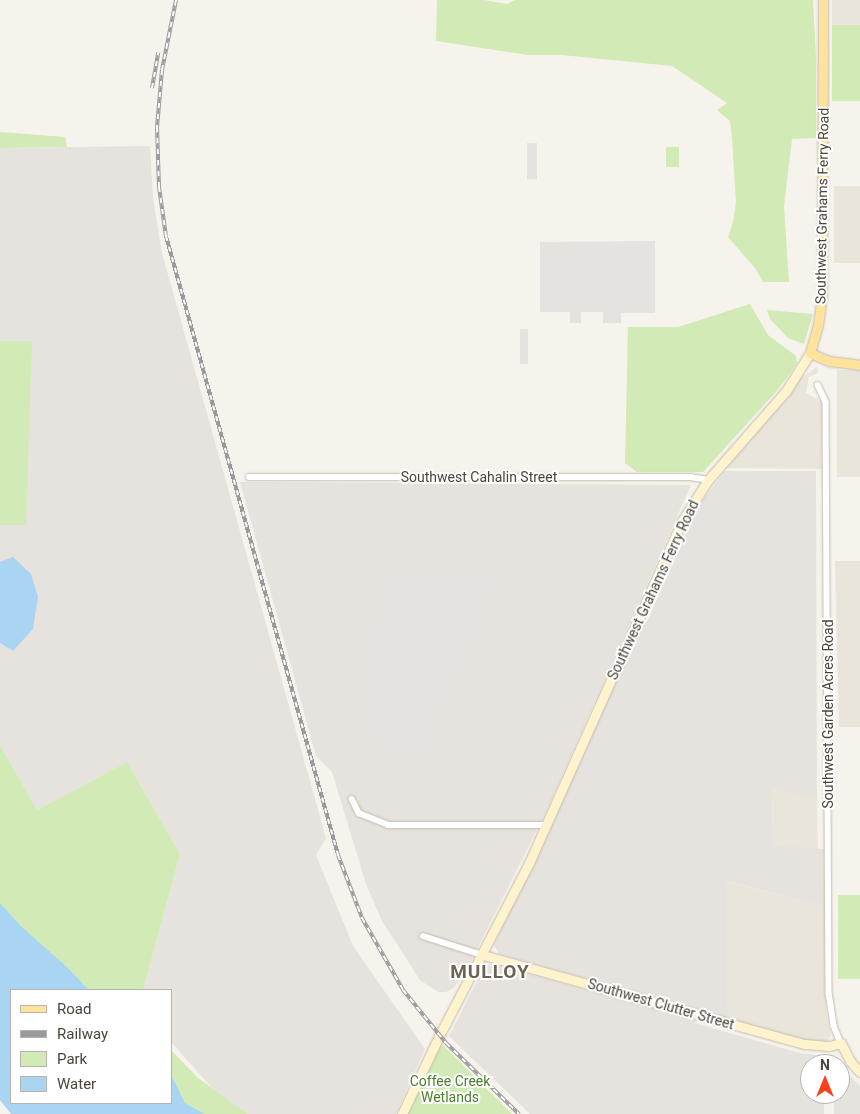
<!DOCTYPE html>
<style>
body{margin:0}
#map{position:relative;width:860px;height:1114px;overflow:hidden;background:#f6f3ec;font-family:Roboto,sans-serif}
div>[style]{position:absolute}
.residential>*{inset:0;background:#eae5da;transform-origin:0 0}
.industrial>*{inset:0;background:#e6e2dd}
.green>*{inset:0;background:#d2eab5;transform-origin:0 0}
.parking>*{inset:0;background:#e5e3e0;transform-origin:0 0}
.water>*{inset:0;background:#a9d4f2}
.roads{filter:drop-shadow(0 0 1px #c2bbae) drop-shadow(0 0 1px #c2bbae)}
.street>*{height:5.5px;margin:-2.75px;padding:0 2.75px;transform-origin:2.75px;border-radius:2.75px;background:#fff}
.secondary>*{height:9px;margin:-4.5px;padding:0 4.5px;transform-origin:4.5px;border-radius:4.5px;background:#fff3cd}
.primary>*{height:9px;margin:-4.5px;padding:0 4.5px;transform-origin:4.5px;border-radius:4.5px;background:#ffe39c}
.rail>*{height:4px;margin-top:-2px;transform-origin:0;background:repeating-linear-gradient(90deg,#fff 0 5.5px,#9a9a9a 0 11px);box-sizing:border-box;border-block:1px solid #9a9a9a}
span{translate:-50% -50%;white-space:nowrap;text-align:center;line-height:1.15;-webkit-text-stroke:4px #fff;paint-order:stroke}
.street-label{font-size:14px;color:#4b4439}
.park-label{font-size:14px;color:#4a7f2a}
.district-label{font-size:19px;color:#6e6250;font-weight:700;letter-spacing:1px}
.legend{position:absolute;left:10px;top:989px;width:162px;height:115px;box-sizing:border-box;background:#fff;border:1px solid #b7b4b0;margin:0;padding:6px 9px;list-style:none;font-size:15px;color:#4b4439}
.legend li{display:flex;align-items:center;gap:10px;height:25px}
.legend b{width:25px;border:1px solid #b7b4b0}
.north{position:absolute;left:800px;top:1054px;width:50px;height:50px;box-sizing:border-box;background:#fff;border:1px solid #b7b4b0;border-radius:50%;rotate:0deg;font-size:14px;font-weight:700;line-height:20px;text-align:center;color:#4b4439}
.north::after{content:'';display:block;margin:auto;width:18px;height:22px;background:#fc3f1d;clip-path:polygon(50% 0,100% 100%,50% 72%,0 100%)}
</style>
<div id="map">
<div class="residential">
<i style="left:832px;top:0;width:28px;height:25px"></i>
<i style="left:834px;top:186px;width:26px;height:77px"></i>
<i style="clip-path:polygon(818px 366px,818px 373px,809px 377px,806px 393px,823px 402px,822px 469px,727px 468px,800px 379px)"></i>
<i style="left:837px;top:370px;width:23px;height:107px"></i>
<i style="clip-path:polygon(835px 561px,860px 561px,860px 727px,839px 727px)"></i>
<i style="clip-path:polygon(772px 786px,817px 799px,818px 850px,773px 845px)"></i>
<i style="clip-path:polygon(726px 881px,825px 907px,826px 1012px,831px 1036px,825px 1043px,812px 1042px,727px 1018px)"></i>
</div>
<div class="industrial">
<i style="clip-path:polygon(150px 146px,153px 198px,162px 253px,326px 838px,316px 855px,353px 946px,425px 1049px,396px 1114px,248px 1114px,213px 1089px,171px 1042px,171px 990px,143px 990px,180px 854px,127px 762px,37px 810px,0 745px,0 148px)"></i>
<i style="clip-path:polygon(725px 471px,816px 471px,817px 799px,772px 787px,773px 845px,824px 849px,825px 907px,727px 881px,727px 1018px,499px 954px,494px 945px,643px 622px,647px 622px,692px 520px,703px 500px)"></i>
<i style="clip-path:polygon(240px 482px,691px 485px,546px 812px,469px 965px,454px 988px,446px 992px,438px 992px,420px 980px,382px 921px,366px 884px,332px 772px,316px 756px)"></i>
<i style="clip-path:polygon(492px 964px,696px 1020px,695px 1023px,800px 1053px,824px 1056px,824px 1064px,810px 1064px,810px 1094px,824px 1094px,824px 1114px,530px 1114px,449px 1036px,484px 967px)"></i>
<i style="clip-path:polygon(840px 1065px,860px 1086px,860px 1114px,834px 1114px,834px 1094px,840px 1094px)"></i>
</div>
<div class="green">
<i style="clip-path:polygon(437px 0,484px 0,507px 4px,515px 0,813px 0,816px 58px,816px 138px,792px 139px,784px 206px,789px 282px,763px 282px,755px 268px,728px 237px,733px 222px,736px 203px,732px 137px,730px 121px,717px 110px,727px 103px,672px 66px,562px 55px,528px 55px,436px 41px)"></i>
<i style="left:832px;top:25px;width:28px;height:76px"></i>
<i style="clip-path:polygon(0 132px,65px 137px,67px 147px,0 148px)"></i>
<i style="left:666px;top:147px;width:13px;height:20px"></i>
<i style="clip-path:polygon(750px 304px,768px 335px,796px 356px,797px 363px,788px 376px,775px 393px,703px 472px,637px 472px,625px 463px,628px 327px,678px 327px)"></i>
<i style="clip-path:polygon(767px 310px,813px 314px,804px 344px,788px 338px,770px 319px)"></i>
<i style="clip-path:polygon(0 341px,32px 341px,26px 525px,0 525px)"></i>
<i style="clip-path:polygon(0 745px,37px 810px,127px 762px,180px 854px,143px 990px,89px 990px,67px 967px,21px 926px,0 903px)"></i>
<i style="left:838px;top:895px;width:22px;height:84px"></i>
<i style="clip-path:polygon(441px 1045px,444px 1046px,512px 1114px,407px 1114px)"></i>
<i style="clip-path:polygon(171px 1050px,198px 1078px,248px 1114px,205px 1114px,185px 1103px,171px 1074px)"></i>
</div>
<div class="parking">
<i style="left:527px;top:143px;width:10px;height:36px"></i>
<i style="clip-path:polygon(655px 241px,655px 313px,621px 313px,621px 323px,603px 323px,603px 312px,581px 312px,581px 323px,570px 323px,570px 312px,540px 312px,540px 242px)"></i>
<i style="left:520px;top:329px;width:8px;height:35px"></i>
<i style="clip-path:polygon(384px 575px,495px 576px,415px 760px,371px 740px)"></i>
</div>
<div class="water">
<i style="clip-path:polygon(13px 557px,31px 574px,38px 597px,33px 629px,13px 651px,0 643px,0 562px)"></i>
<i style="clip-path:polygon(0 903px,21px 926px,67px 967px,89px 990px,11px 990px,11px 1103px,171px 1103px,171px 1074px,185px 1103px,205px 1114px,11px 1114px,0 1100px)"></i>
</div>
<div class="roads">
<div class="street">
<i style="left:818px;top:385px;width:19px;rotate:65deg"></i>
<i style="left:826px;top:402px;width:591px;rotate:89.71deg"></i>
<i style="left:829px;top:993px;width:33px;rotate:81deg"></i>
<i style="left:834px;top:1026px;width:18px;rotate:68deg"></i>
<i style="left:249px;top:477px;width:441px"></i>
<i style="left:690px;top:477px;width:18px;rotate:9deg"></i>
<i style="left:352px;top:799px;width:16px;rotate:63deg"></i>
<i style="left:359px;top:813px;width:31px;rotate:22deg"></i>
<i style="left:388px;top:825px;width:158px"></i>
<i style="left:423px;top:936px;width:63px;rotate:17.6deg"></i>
</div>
<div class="secondary">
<i style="left:483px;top:955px;width:334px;rotate:15.5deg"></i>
<i style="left:805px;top:1044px;width:24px;rotate:5deg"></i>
<i style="left:829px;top:1046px;width:12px;rotate:-14deg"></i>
<i style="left:841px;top:1043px;width:20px;rotate:63deg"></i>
<i style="left:850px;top:1061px;width:15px;rotate:48deg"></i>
<i style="left:402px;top:1114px;width:86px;rotate:-64.6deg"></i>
<i style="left:439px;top:1036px;width:195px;rotate:-62.5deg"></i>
<i style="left:529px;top:863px;width:375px;rotate:-65.9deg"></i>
<i style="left:682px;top:521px;width:49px;rotate:-57.6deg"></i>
<i style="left:708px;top:480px;width:118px;rotate:-48.8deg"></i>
<i style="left:786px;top:391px;width:45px;rotate:-57.7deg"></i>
</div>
<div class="primary">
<i style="left:823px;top:0;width:296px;rotate:90.2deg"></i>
<i style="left:822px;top:296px;width:29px;rotate:98deg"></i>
<i style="left:818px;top:325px;width:29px;rotate:106deg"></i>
<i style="left:810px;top:353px;width:21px;rotate:23deg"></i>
<i style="left:829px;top:361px;width:31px;rotate:7deg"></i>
</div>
</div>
<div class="rail">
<i style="left:176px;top:0;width:71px;rotate:101.3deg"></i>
<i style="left:162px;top:70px;width:57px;rotate:95deg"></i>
<i style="left:157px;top:127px;width:60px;rotate:88.1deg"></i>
<i style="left:159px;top:187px;width:49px;rotate:81.9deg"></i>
<i style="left:166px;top:236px;width:642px;rotate:74.47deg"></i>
<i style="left:338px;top:855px;width:67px;rotate:69.1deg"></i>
<i style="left:362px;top:918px;width:83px;rotate:60.3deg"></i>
<i style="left:403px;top:990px;width:68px;rotate:50.9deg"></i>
<i style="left:446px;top:1043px;width:102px;rotate:44.2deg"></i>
<i style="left:152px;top:88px;width:36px;rotate:-80deg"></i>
</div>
<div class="street-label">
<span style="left:822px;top:206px;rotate:-89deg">Southwest Grahams Ferry Road</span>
<span style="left:479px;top:477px">Southwest Cahalin Street</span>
<span style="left:653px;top:590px;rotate:-65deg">Southwest Grahams Ferry Road</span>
<span style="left:828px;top:714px;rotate:-90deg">Southwest Garden Acres Road</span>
<span style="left:661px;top:1004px;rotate:16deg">Southwest Clutter Street</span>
</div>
<div class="park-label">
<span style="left:450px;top:1089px">Coffee Creek<br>Wetlands</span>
</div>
<div class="district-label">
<span style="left:490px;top:972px">MULLOY</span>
</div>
<ul class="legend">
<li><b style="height:6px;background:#ffe39c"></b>Road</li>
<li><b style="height:6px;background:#9a9a9a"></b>Railway</li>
<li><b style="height:14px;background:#d2eab5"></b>Park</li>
<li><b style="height:14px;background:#a9d4f2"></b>Water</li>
</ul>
<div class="north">N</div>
</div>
